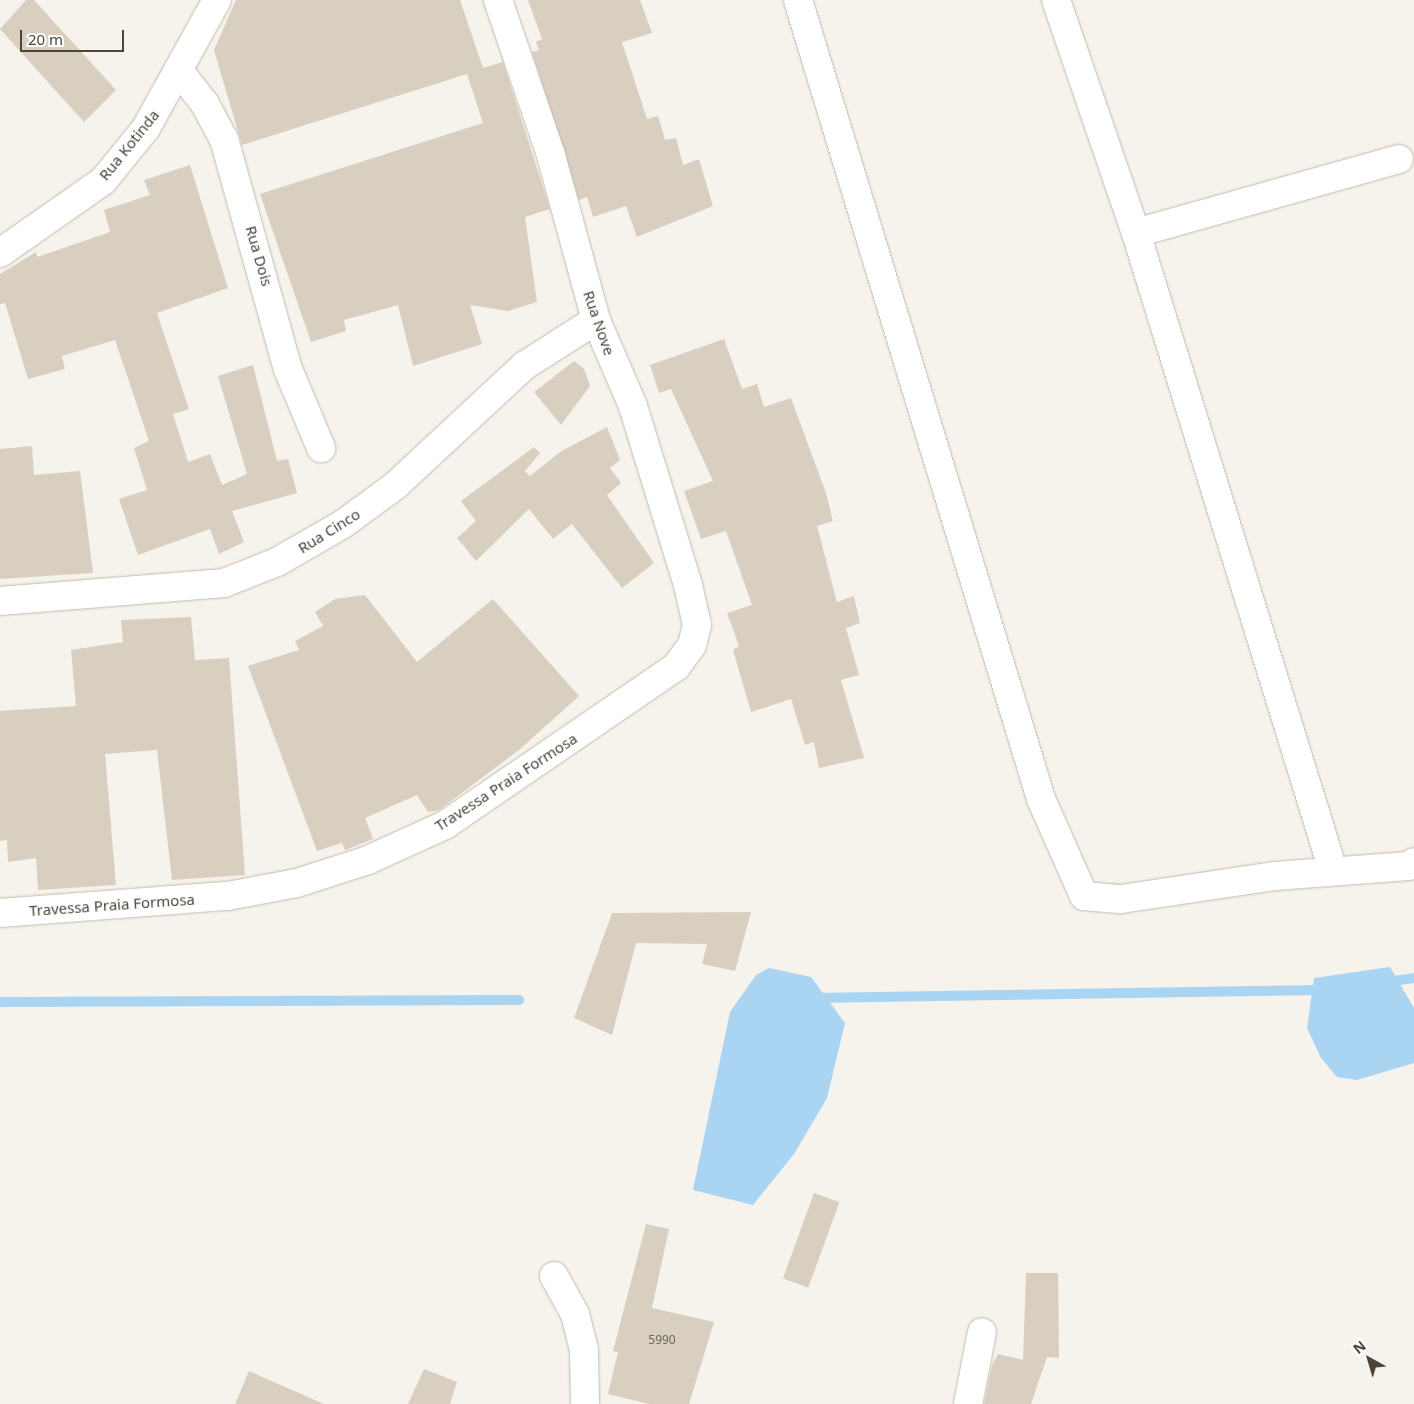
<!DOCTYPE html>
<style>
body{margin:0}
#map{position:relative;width:1414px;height:1404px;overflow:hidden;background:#f6f3ec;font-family:"Noto Sans",sans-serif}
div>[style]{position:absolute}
.water>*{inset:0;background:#a9d4f2}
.stream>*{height:10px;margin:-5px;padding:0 5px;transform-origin:5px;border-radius:5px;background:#a9d4f2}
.building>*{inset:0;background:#d8cfc1;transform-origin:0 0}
.roads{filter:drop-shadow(0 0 1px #c2bbae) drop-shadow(0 0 1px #c2bbae)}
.minor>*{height:28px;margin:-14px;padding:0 14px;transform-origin:14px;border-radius:14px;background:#fff}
span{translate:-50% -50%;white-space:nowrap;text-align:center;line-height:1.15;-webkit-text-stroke:4.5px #fff;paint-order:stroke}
.number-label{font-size:12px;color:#6e675b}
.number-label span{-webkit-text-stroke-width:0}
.street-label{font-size:15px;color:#4b4439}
.north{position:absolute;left:1344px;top:1334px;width:50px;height:50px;-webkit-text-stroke:4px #fff;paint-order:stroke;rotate:321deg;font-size:14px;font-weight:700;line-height:20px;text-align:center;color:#4b4439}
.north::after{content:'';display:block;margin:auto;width:18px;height:22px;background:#4b4439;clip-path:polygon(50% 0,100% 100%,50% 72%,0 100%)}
.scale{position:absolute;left:20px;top:30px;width:104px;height:22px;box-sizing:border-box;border:2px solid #4b4439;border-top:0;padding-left:6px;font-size:15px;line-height:18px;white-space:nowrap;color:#4b4439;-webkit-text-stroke:4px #fff;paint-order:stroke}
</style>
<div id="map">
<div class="water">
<i style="clip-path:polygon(1390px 967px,1414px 1008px,1414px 1063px,1357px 1080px,1337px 1077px,1321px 1058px,1307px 1028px,1314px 978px)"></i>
<i style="clip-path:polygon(769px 968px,811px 977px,845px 1023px,827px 1098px,794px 1154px,753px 1205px,693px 1190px,730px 1012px,756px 975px)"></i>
</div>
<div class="stream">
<i style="left:1386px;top:982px;width:28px;rotate:-8deg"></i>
<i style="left:814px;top:998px;width:510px;rotate:-0.9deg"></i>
<i style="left:0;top:1002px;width:519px;rotate:-0.22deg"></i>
</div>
<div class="building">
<i style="clip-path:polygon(26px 0,34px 0,116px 90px,84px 122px,0 29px)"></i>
<i style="clip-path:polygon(236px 0,460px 0,483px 68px,503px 62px,550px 209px,525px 217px,537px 302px,508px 311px,470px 305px,482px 344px,413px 366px,398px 305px,344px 320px,346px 331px,311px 342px,260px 194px,483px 123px,467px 74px,242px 145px,214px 50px)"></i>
<i style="clip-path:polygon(528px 0,640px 0,652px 33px,622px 42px,647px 119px,658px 116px,665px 140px,676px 138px,683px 165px,699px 159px,713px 206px,637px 237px,626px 206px,593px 217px,587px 197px,579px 200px,532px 52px,539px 50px,536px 42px,542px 39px)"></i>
<i style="clip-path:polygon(190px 165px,228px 288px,157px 313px,189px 409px,173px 414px,188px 462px,210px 454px,222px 485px,247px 474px,218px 376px,253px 365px,277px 461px,288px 459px,297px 493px,232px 511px,244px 542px,219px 554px,210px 529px,138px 555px,119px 499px,147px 490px,134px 448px,149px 441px,115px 340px,62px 356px,65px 369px,28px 379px,5px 303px,0 304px,0 274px,36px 252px,37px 257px,110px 232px,104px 210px,150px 195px,144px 180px)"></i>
<i style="clip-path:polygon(724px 339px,742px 389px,757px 384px,764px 407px,791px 398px,826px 493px,833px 521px,817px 526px,837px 602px,854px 596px,860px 623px,846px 628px,859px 675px,841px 680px,864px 758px,819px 768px,814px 742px,805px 745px,791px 699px,751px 712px,733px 650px,739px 646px,727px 613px,752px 605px,726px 531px,701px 539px,684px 491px,713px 481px,671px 389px,659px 393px,650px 365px)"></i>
<i style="clip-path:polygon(574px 361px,584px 369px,590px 386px,561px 425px,534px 392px)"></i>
<i style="clip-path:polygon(607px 427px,620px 460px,610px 468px,621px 483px,607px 495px,654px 563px,622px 588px,572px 524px,553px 539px,529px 509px,476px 561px,457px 538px,476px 521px,461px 501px,534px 447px,540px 453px,525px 471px,530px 476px,560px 452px)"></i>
<i style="clip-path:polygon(32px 446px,34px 475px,80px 471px,93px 573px,0 579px,0 449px)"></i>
<i style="clip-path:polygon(365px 595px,417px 662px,493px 599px,579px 696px,519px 750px,439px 810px,428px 812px,417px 795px,365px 818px,373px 839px,345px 850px,342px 843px,317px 851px,248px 666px,299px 650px,295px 641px,323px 626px,315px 612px,335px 599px)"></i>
<i style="clip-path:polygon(191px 617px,195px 660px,229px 658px,245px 875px,172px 880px,157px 750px,105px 754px,116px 885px,38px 890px,36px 858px,8px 862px,7px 840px,0 841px,0 711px,76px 706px,71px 650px,123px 642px,121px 620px)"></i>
<i style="clip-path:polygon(751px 912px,735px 971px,702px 964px,707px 944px,636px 943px,612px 1035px,574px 1018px,612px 913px)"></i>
<i style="left:814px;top:1193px;width:27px;height:91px;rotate:20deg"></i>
<i style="clip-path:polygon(646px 1224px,669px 1229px,652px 1308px,714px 1322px,689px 1404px,649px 1404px,608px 1394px,618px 1352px,613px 1351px)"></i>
<i style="clip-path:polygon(1026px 1273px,1058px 1273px,1059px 1358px,1047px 1357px,1031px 1404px,984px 1404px,992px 1365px,998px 1354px,1023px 1360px)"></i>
<i style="clip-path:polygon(424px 1369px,457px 1382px,450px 1404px,408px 1404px)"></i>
<i style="clip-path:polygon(249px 1371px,324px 1404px,235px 1404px)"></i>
</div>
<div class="roads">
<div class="minor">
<i style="left:798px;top:0;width:835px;rotate:73.08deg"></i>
<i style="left:1041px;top:799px;width:106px;rotate:66.1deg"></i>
<i style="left:1084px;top:896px;width:37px;rotate:5deg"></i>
<i style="left:1121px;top:899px;width:156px;rotate:-8.5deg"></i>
<i style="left:1275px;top:876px;width:134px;rotate:-4.3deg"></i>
<i style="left:1409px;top:866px;width:6px;rotate:-39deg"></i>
<i style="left:1056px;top:0;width:246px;rotate:71.1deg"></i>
<i style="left:1136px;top:233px;width:667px;rotate:72.82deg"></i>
<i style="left:180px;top:72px;width:41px;rotate:52deg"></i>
<i style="left:205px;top:104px;width:40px;rotate:62deg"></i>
<i style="left:224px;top:139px;width:239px;rotate:74.5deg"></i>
<i style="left:288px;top:369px;width:86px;rotate:67.3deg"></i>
<i style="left:1136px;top:233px;width:273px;rotate:-15.7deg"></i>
<i style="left:0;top:253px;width:126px;rotate:-35deg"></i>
<i style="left:103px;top:181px;width:68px;rotate:-50.9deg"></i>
<i style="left:146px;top:128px;width:146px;rotate:-61deg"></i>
<i style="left:0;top:601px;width:225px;rotate:-4.6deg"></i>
<i style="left:224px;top:583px;width:57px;rotate:-21.6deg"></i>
<i style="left:277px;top:562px;width:76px;rotate:-29.9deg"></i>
<i style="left:343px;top:524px;width:66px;rotate:-36.3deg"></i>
<i style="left:396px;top:485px;width:175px;rotate:-42.9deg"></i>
<i style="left:524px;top:366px;width:85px;rotate:-32.6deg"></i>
<i style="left:0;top:913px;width:229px;rotate:-4.3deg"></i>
<i style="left:228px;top:896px;width:70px;rotate:-10.7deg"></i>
<i style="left:297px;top:883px;width:75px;rotate:-17.9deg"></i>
<i style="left:368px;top:860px;width:85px;rotate:-24.4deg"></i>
<i style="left:445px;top:825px;width:280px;rotate:-34.4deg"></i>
<i style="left:676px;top:667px;width:27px;rotate:-54deg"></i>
<i style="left:692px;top:645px;width:21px;rotate:-76deg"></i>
<i style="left:697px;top:625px;width:41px;rotate:-102.7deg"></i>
<i style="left:688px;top:585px;width:187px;rotate:-107.1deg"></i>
<i style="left:633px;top:406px;width:94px;rotate:-113.3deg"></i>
<i style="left:596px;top:320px;width:171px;rotate:-105.3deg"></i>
<i style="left:551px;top:155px;width:164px;rotate:-108.9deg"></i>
<i style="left:554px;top:1276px;width:43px;rotate:61.1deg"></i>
<i style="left:575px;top:1314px;width:38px;rotate:76deg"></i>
<i style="left:584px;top:1351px;width:53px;rotate:88.9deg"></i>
<i style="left:968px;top:1404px;width:73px;rotate:-79deg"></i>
</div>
</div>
<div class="number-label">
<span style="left:662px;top:1340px">5990</span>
</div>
<div class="street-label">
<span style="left:129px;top:145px;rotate:-51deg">Rua Kotinda</span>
<span style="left:259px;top:256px;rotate:74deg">Rua Dois</span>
<span style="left:599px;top:323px;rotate:71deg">Rua Nove</span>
<span style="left:329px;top:531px;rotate:-32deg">Rua Cinco</span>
<span style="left:506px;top:782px;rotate:-33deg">Travessa Praia Formosa</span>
<span style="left:112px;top:905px;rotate:-4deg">Travessa Praia Formosa</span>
</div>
<div class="north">N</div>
<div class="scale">20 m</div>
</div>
